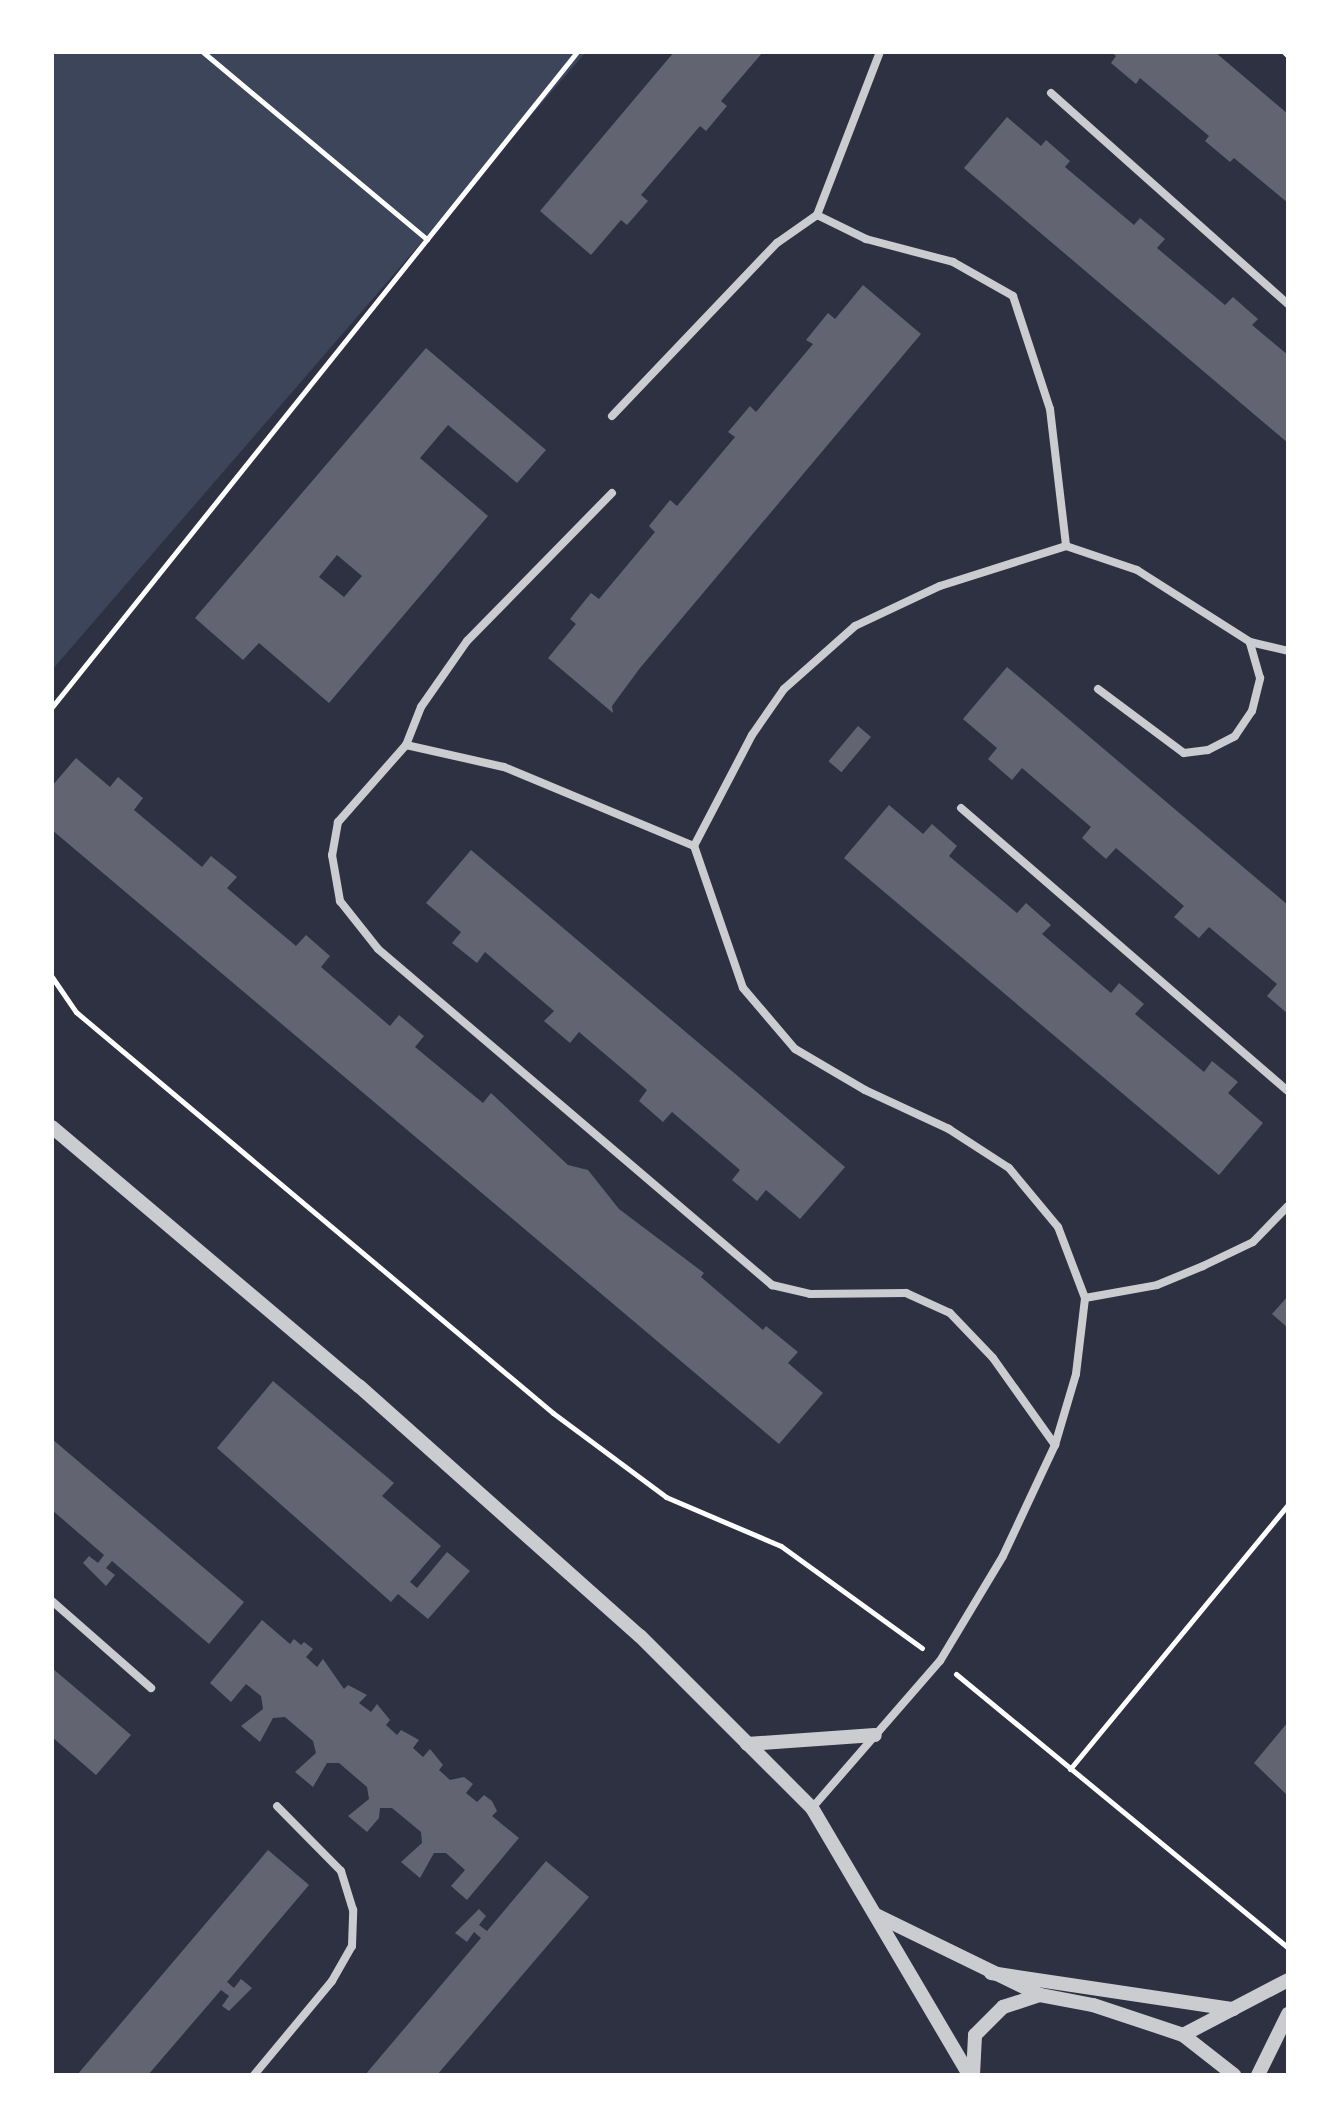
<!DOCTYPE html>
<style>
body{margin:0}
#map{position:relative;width:1340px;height:2127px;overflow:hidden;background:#2d3142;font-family:"Titillium Web",sans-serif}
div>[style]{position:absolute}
.green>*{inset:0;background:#3c4559}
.building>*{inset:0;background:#626471;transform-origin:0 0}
.path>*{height:5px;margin:-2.5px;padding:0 2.5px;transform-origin:2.5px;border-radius:2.5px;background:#fff}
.minor>*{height:8px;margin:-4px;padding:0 4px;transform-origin:4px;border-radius:4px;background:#caccd0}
.tertiary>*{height:14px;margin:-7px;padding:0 7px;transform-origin:7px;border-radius:7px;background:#caccd0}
span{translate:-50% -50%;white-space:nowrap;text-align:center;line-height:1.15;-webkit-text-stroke:6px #fff;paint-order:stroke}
.frame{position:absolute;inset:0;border:54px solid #fff;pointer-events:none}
</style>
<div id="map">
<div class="green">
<i style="clip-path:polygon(52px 52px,586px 52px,52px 670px)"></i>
</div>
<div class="building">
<i style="clip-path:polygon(674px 52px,763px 52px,721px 101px,727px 106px,706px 131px,700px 126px,641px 195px,648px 201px,627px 225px,621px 220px,591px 255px,540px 211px)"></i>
<i style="clip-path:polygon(1111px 52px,1215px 52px,1288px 114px,1288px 203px,1234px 158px,1230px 162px,1205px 141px,1209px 136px,1140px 78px,1136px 84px,1111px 63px,1116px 56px)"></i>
<i style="clip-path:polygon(1007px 117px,1041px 146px,1046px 140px,1070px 161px,1065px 167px,1134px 225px,1140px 218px,1165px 239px,1157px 248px,1225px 305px,1233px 297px,1258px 319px,1252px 325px,1288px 355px,1288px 443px,964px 168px)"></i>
<i style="clip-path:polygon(863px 285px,921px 334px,640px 668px,612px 706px,613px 713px,548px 658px,576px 624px,570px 619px,591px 593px,599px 599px,655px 532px,649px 526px,670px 500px,677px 506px,735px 437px,728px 432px,750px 406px,756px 412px,813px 344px,806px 340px,828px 313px,835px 319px)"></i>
<i style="clip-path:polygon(evenodd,426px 348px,546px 450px,517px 483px,448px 425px,420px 458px,488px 516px,329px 703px,259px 643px,243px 660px,195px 618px,426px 348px,337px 555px,362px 576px,344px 597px,319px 577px,337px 555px)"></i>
<i style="clip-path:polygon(1007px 667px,1288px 905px,1288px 1014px,1267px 996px,1277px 984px,1209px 927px,1199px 938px,1174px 917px,1184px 906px,1116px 848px,1106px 859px,1082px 838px,1091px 827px,1022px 768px,1012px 780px,988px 759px,997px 748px,963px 719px)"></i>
<i style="left:858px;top:726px;width:17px;height:46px;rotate:40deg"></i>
<i style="clip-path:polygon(76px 758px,110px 787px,118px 777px,143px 798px,134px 810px,202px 867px,211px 856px,237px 877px,227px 888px,296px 946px,306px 935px,330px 956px,321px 967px,390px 1026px,399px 1015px,424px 1036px,415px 1047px,483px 1103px,491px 1093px,568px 1165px,588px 1170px,619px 1209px,704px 1273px,701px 1277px,763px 1330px,766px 1326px,798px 1352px,788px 1363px,823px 1393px,779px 1444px,52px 830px,52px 786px)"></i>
<i style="clip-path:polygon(889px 805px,923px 834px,932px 824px,957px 846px,949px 856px,1017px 913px,1026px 903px,1051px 925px,1042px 934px,1111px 993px,1119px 983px,1144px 1004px,1135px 1014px,1204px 1072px,1212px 1061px,1238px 1082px,1228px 1093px,1263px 1123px,1219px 1175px,844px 858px)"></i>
<i style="clip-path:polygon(471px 850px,845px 1167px,800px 1219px,766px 1190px,757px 1201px,732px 1180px,740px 1170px,672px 1112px,663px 1122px,639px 1101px,647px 1090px,579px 1032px,570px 1043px,544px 1021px,554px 1011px,485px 952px,477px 963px,452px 943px,461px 932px,426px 903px)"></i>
<i style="clip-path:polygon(1288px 1296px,1288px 1328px,1272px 1314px)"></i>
<i style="clip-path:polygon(273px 1381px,394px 1483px,382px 1496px,441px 1546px,410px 1582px,417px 1588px,447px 1552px,470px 1571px,428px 1619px,398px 1594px,391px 1602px,217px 1448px)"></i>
<i style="clip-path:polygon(52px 1439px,244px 1602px,209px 1644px,112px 1561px,106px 1568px,115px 1575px,106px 1586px,83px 1563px,89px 1556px,98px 1563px,104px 1555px,52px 1510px)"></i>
<i style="clip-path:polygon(262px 1620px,290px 1644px,294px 1639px,301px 1645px,304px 1642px,313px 1649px,306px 1657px,317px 1667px,323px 1659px,344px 1689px,348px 1685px,367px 1695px,359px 1703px,371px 1712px,377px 1704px,390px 1720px,386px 1725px,397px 1735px,401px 1730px,419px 1740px,413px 1748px,423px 1757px,430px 1749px,443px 1765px,439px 1770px,450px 1780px,464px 1777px,473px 1784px,466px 1793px,477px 1802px,484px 1795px,492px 1801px,497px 1811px,492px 1816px,519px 1838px,467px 1900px,451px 1886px,465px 1870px,446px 1853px,434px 1853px,420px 1878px,401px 1862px,422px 1843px,421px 1832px,392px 1808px,380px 1808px,379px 1818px,367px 1832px,348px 1816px,369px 1799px,367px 1787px,339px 1763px,327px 1763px,313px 1787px,295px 1772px,316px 1753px,313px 1741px,285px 1717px,273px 1718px,260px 1742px,241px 1726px,263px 1709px,261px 1696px,246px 1684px,231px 1702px,210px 1683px)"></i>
<i style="clip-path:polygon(52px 1668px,131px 1735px,96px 1775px,52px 1737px)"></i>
<i style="clip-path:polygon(1288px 1722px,1288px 1796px,1254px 1763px)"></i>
<i style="clip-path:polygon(268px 1850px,309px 1885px,227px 1982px,234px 1988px,241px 1979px,252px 1988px,229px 2011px,222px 2006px,229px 1996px,221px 1990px,148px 2075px,77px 2075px)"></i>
<i style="clip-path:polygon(546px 1861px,589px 1897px,437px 2075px,365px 2075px,481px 1938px,474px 1932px,467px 1942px,455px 1933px,479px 1909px,486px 1916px,479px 1925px,487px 1931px)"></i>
</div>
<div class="path">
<i style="left:203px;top:52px;width:292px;rotate:39.9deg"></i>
<i style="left:1284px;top:52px;width:6px;rotate:45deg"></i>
<i style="left:52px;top:707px;width:839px;rotate:-51.29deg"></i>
<i style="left:52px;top:977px;width:42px;rotate:55.6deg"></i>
<i style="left:76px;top:1012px;width:623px;rotate:40.05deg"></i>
<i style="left:553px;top:1413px;width:141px;rotate:36.6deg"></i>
<i style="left:666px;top:1497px;width:125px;rotate:23.1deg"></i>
<i style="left:781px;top:1546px;width:174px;rotate:35.9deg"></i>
<i style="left:956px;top:1674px;width:430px;rotate:39.5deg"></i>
<i style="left:1070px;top:1769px;width:342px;rotate:-50.5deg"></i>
</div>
<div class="minor">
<i style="left:1051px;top:93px;width:317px;rotate:41.7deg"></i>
<i style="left:817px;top:215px;width:175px;rotate:-68.9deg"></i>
<i style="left:612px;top:416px;width:239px;rotate:-46.4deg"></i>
<i style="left:777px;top:243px;width:49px;rotate:-35deg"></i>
<i style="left:817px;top:215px;width:55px;rotate:26.1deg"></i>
<i style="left:866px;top:239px;width:90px;rotate:14.8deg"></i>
<i style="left:953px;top:262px;width:69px;rotate:29.5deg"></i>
<i style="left:1013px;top:296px;width:119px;rotate:71.9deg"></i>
<i style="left:1050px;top:409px;width:138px;rotate:83.3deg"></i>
<i style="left:612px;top:493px;width:207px;rotate:134.4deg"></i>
<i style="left:467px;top:641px;width:80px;rotate:124.9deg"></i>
<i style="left:421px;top:707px;width:41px;rotate:111.5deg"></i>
<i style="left:406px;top:745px;width:103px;rotate:131.4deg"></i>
<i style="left:338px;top:822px;width:34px;rotate:100deg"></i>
<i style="left:332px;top:855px;width:47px;rotate:80.1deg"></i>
<i style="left:340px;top:901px;width:61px;rotate:51.6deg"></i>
<i style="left:378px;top:949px;width:518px;rotate:40.46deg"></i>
<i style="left:772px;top:1285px;width:39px;rotate:13deg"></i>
<i style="left:810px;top:1294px;width:96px;rotate:-0.6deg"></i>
<i style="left:906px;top:1293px;width:48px;rotate:24.4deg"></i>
<i style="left:950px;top:1313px;width:62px;rotate:46.3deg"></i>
<i style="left:993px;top:1358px;width:107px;rotate:54.5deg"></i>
<i style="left:1098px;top:689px;width:107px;rotate:36.7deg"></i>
<i style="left:1184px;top:753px;width:24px;rotate:-7deg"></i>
<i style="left:1208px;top:750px;width:30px;rotate:-27deg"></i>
<i style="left:1235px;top:736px;width:30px;rotate:-56deg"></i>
<i style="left:1252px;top:711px;width:34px;rotate:-76deg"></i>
<i style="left:1260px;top:678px;width:37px;rotate:-106deg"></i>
<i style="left:406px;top:745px;width:100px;rotate:12.7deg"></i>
<i style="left:504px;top:767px;width:206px;rotate:22.6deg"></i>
<i style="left:961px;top:808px;width:432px;rotate:40.9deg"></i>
<i style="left:1085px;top:1298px;width:73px;rotate:-10.2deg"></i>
<i style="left:1157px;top:1285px;width:50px;rotate:-22.4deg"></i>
<i style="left:1203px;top:1266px;width:55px;rotate:-25.6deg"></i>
<i style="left:1253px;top:1242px;width:50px;rotate:-45.8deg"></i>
<i style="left:52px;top:1601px;width:132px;rotate:41.3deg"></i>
<i style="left:812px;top:1808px;width:195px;rotate:-49deg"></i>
<i style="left:940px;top:1661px;width:122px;rotate:-59deg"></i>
<i style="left:1003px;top:1556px;width:123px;rotate:-64.9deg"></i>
<i style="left:1055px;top:1445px;width:74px;rotate:-73.5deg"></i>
<i style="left:1076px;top:1374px;width:77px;rotate:-83.2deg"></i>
<i style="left:1085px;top:1298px;width:76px;rotate:-110.8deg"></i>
<i style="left:1058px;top:1227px;width:77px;rotate:-129.7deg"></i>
<i style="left:1009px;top:1168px;width:72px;rotate:-147deg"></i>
<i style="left:949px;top:1129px;width:93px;rotate:-155.1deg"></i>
<i style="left:865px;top:1090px;width:81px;rotate:-149.6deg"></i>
<i style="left:795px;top:1049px;width:80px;rotate:-130.4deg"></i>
<i style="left:743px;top:988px;width:150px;rotate:-109deg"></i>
<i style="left:694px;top:846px;width:125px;rotate:-62.4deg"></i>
<i style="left:752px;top:735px;width:56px;rotate:-55.2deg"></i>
<i style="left:784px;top:689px;width:95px;rotate:-41.6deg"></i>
<i style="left:855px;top:626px;width:94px;rotate:-25.2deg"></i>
<i style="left:940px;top:586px;width:132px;rotate:-17.6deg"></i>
<i style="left:1066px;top:546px;width:75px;rotate:18.7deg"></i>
<i style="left:1137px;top:570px;width:134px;rotate:32.5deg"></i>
<i style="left:1250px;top:642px;width:39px;rotate:13deg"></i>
<i style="left:254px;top:2075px;width:122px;rotate:-50.3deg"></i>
<i style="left:332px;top:1981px;width:40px;rotate:-60.3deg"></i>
<i style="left:352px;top:1946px;width:36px;rotate:-88deg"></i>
<i style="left:353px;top:1910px;width:41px;rotate:-107.1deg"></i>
<i style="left:341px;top:1871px;width:91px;rotate:-134.6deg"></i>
</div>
<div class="tertiary">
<i style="left:52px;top:1127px;width:402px;rotate:40.2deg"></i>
<i style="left:359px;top:1386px;width:376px;rotate:41.7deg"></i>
<i style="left:640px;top:1636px;width:243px;rotate:45deg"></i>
<i style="left:812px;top:1808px;width:310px;rotate:59.5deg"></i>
<i style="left:747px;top:1744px;width:128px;rotate:-4deg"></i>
<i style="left:876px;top:1915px;width:182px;rotate:26deg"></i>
<i style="left:991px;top:1973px;width:245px;rotate:8.5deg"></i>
<i style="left:1183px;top:2035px;width:119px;rotate:-27.6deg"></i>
<i style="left:973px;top:2075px;width:40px;rotate:-87.1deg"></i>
<i style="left:975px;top:2035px;width:40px;rotate:-45deg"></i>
<i style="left:1003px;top:2007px;width:39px;rotate:-18deg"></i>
<i style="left:1040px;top:1995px;width:54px;rotate:10.7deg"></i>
<i style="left:1093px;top:2005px;width:95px;rotate:18.4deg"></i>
<i style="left:1183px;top:2035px;width:65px;rotate:38.1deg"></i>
<i style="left:1258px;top:2075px;width:68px;rotate:-63.8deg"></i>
</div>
<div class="frame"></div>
</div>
